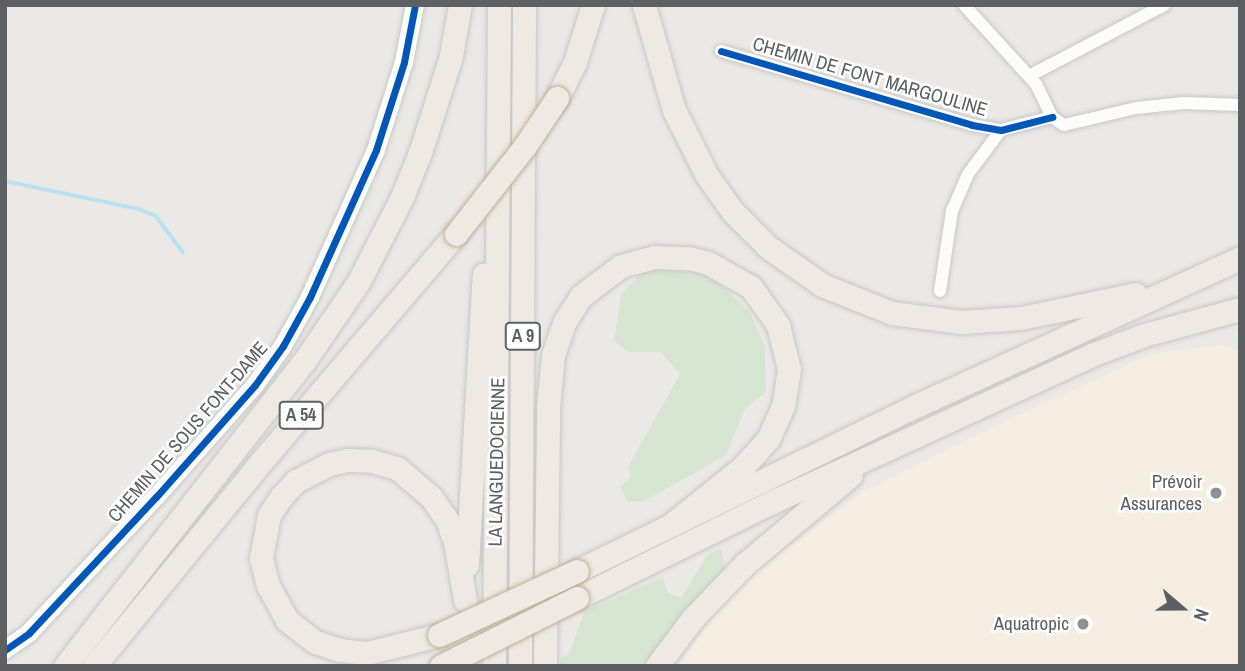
<!DOCTYPE html>
<meta charset="utf-8">
<style>
body{margin:0}
#map{position:relative;width:1245px;height:671px;overflow:hidden;background:#ebe9e6;font-family:"Archivo Narrow",sans-serif}
div>[style]{position:absolute}
.commercial>*{inset:0;background:#f4ede0}
.green>*{inset:0;background:#d6e6d2}
.stream>*{height:3.5px;margin:-1.75px;padding:0 1.75px;transform-origin:1.75px;border-radius:1.75px;background:#bde1f3}
.roads{filter:drop-shadow(0 0 2px #c7c7c6) drop-shadow(0 0 2px #c7c7c6)}
.street>*{height:12px;margin:-6px;padding:0 6px;transform-origin:6px;border-radius:6px;background:#fcfcfb}
.secondary>*{height:18px;margin:-9px;padding:0 9px;transform-origin:9px;border-radius:9px;background:#fcfcfb}
.highway>*{height:23px;margin:-11.5px;padding:0 11.5px;transform-origin:11.5px;border-radius:11.5px;background:#eee9e2}
.bridges{filter:drop-shadow(0 0 2px #c0af96) drop-shadow(0 0 2px #c0af96)}
.highway-bridge>*{height:23px;margin:-11.5px;padding:0 11.5px;transform-origin:11.5px;border-radius:11.5px;background:#eee9e2}
.cycleway>*{height:7px;margin:-3.5px;padding:0 3.5px;transform-origin:3.5px;border-radius:3.5px;background:#0057b8}
.dots>*{width:19px;height:19px;translate:-50% -50%;box-sizing:border-box;border:4px solid #fff;border-radius:50%}
span{translate:-50% -50%;white-space:nowrap;text-align:center;line-height:1.15;-webkit-text-stroke:5px #fff;paint-order:stroke}
.shield-label span{padding:2px 5px;background:#fff;border:2px solid;border-radius:5px;-webkit-text-stroke-width:0}
.shield-label{font-size:18px;color:#5c6063;font-weight:700}
.street-label{font-size:19px;color:#5c6063}
.poi-label{font-size:19px;color:#5c6063}
.right{translate:-100% -50%;text-align:right}
.frame{position:absolute;inset:0;border:7px solid #5c6063;pointer-events:none}
.north{position:absolute;left:1147px;top:573px;width:70px;height:70px;-webkit-text-stroke:5px #fff;paint-order:stroke;rotate:110deg;font-size:19px;font-weight:700;line-height:28px;text-align:center;color:#5c6063}
.north::after{content:'';display:block;margin:auto;width:24px;height:32px;background:#5c6063;clip-path:polygon(50% 0,100% 100%,50% 72%,0 100%)}
</style>
<div id="map">
<div class="commercial">
<i style="clip-path:polygon(1222px 345px,1240px 351px,1240px 666px,678px 666px,731px 590px,864px 491px,999px 424px,1152px 354px)"></i>
</div>
<div class="green">
<i style="clip-path:polygon(648px 267px,709px 275px,749px 311px,765px 345px,766px 392px,745px 409px,726px 455px,643px 502px,627px 501px,620px 487px,631px 477px,628px 467px,680px 374px,661px 352px,628px 352px,614px 341px,621px 294px)"></i>
<i style="clip-path:polygon(721px 549px,725px 569px,646px 666px,560px 666px,560px 659px,569px 654px,585px 611px,663px 577px,667px 592px,681px 598px,708px 554px)"></i>
</div>
<div class="stream">
<i style="left:5px;top:181px;width:137px;rotate:11.8deg"></i>
<i style="left:139px;top:209px;width:18px;rotate:22deg"></i>
<i style="left:156px;top:216px;width:45px;rotate:53.1deg"></i>
</div>
<div class="roads">
<div class="street">
<i style="left:964px;top:5px;width:107px;rotate:47.7deg"></i>
<i style="left:1036px;top:84px;width:37px;rotate:64deg"></i>
<i style="left:1052px;top:117px;width:14px;rotate:34deg"></i>
<i style="left:1064px;top:125px;width:74px;rotate:-13.3deg"></i>
<i style="left:1136px;top:108px;width:48px;rotate:-5.9deg"></i>
<i style="left:1184px;top:103px;width:56px;rotate:2deg"></i>
<i style="left:721px;top:51px;width:262px;rotate:16.4deg"></i>
<i style="left:972px;top:125px;width:29px;rotate:10deg"></i>
<i style="left:1001px;top:130px;width:53px;rotate:-14.3deg"></i>
<i style="left:1029px;top:76px;width:153px;rotate:-27.7deg"></i>
<i style="left:940px;top:291px;width:81px;rotate:-81.5deg"></i>
<i style="left:952px;top:211px;width:40px;rotate:-66.6deg"></i>
<i style="left:968px;top:174px;width:55px;rotate:-53.1deg"></i>
</div>
<div class="secondary">
<i style="left:5px;top:650px;width:29px;rotate:-35deg"></i>
<i style="left:29px;top:633px;width:186px;rotate:-47deg"></i>
<i style="left:156px;top:497px;width:149px;rotate:-48.5deg"></i>
<i style="left:255px;top:385px;width:48px;rotate:-54.3deg"></i>
<i style="left:283px;top:346px;width:56px;rotate:-61.1deg"></i>
<i style="left:310px;top:297px;width:161px;rotate:-65.8deg"></i>
<i style="left:376px;top:150px;width:92px;rotate:-72.3deg"></i>
<i style="left:404px;top:62px;width:58px;rotate:-79.1deg"></i>
</div>
<div class="highway">
<i style="left:644px;top:5px;width:109px;rotate:74.1deg"></i>
<i style="left:674px;top:110px;width:72px;rotate:63.4deg"></i>
<i style="left:706px;top:174px;width:47px;rotate:54.6deg"></i>
<i style="left:733px;top:212px;width:49px;rotate:45deg"></i>
<i style="left:768px;top:247px;width:66px;rotate:35.1deg"></i>
<i style="left:822px;top:285px;width:75px;rotate:21.8deg"></i>
<i style="left:892px;top:313px;width:70px;rotate:7.4deg"></i>
<i style="left:961px;top:322px;width:60px;rotate:-3.8deg"></i>
<i style="left:1021px;top:318px;width:117px;rotate:-11.8deg"></i>
<i style="left:557px;top:98px;width:40px;rotate:-63.4deg"></i>
<i style="left:575px;top:62px;width:60px;rotate:-72.5deg"></i>
<i style="left:467px;top:565px;width:291px;rotate:-86.7deg"></i>
<i style="left:577px;top:571px;width:381px;rotate:-26deg"></i>
<i style="left:920px;top:404px;width:352px;rotate:-24.5deg"></i>
<i style="left:577px;top:598px;width:217px;rotate:-26.2deg"></i>
<i style="left:772px;top:502px;width:354px;rotate:-24.7deg"></i>
<i style="left:1094px;top:354px;width:53px;rotate:-20.8deg"></i>
<i style="left:1144px;top:335px;width:99px;rotate:-15.2deg"></i>
<i style="left:439px;top:635px;width:74px;rotate:166deg"></i>
<i style="left:367px;top:653px;width:27px;rotate:-174deg"></i>
<i style="left:340px;top:650px;width:26px;rotate:-162deg"></i>
<i style="left:315px;top:642px;width:36px;rotate:-142deg"></i>
<i style="left:287px;top:620px;width:39px;rotate:-119deg"></i>
<i style="left:268px;top:586px;width:29px;rotate:-104deg"></i>
<i style="left:261px;top:558px;width:44px;rotate:-79.5deg"></i>
<i style="left:269px;top:515px;width:23px;rotate:-56deg"></i>
<i style="left:282px;top:496px;width:21px;rotate:-47deg"></i>
<i style="left:296px;top:481px;width:37px;rotate:-27deg"></i>
<i style="left:329px;top:464px;width:19px;rotate:-12deg"></i>
<i style="left:348px;top:460px;width:24px;rotate:2deg"></i>
<i style="left:372px;top:461px;width:26px;rotate:16deg"></i>
<i style="left:397px;top:468px;width:45px;rotate:40.5deg"></i>
<i style="left:431px;top:497px;width:28px;rotate:55deg"></i>
<i style="left:447px;top:520px;width:23px;rotate:70deg"></i>
<i style="left:455px;top:542px;width:59px;rotate:80.2deg"></i>
<i style="left:65px;top:666px;width:385px;rotate:-51.9deg"></i>
<i style="left:303px;top:363px;width:99px;rotate:-55.7deg"></i>
<i style="left:359px;top:281px;width:97px;rotate:-62.9deg"></i>
<i style="left:403px;top:195px;width:48px;rotate:-68.2deg"></i>
<i style="left:421px;top:150px;width:99px;rotate:-72.3deg"></i>
<i style="left:451px;top:56px;width:52px;rotate:-80deg"></i>
<i style="left:94px;top:666px;width:254px;rotate:-50.7deg"></i>
<i style="left:255px;top:469px;width:309px;rotate:-49.5deg"></i>
<i style="left:494px;top:666px;width:661px;rotate:-89.57deg"></i>
<i style="left:520px;top:666px;width:661px;rotate:-89.65deg"></i>
<i style="left:545px;top:666px;width:258px;rotate:-89.3deg"></i>
<i style="left:548px;top:408px;width:53px;rotate:-84.6deg"></i>
<i style="left:553px;top:355px;width:36px;rotate:-71deg"></i>
<i style="left:565px;top:321px;width:30px;rotate:-57deg"></i>
<i style="left:581px;top:296px;width:50px;rotate:-36.9deg"></i>
<i style="left:621px;top:266px;width:34px;rotate:-15deg"></i>
<i style="left:654px;top:257px;width:35px;rotate:2deg"></i>
<i style="left:689px;top:258px;width:20px;rotate:15deg"></i>
<i style="left:708px;top:263px;width:49px;rotate:29.2deg"></i>
<i style="left:751px;top:287px;width:47px;rotate:54.6deg"></i>
<i style="left:778px;top:325px;width:45px;rotate:76deg"></i>
<i style="left:789px;top:369px;width:37px;rotate:99deg"></i>
<i style="left:783px;top:406px;width:36px;rotate:114deg"></i>
<i style="left:768px;top:439px;width:38px;rotate:132deg"></i>
<i style="left:743px;top:467px;width:91px;rotate:141.2deg"></i>
<i style="left:657px;top:666px;width:60px;rotate:-53.1deg"></i>
<i style="left:693px;top:618px;width:75px;rotate:-46.1deg"></i>
<i style="left:745px;top:564px;width:138px;rotate:-40deg"></i>
</div>
</div>
<div class="bridges">
<div class="highway-bridge">
<i style="left:456px;top:234px;width:112px;rotate:-51.9deg"></i>
<i style="left:525px;top:146px;width:58px;rotate:-56.3deg"></i>
<i style="left:439px;top:635px;width:152px;rotate:-24.9deg"></i>
<i style="left:441px;top:666px;width:152px;rotate:-26.6deg"></i>
</div>
</div>
<div class="cycleway">
<i style="left:721px;top:51px;width:262px;rotate:16.4deg"></i>
<i style="left:972px;top:125px;width:29px;rotate:10deg"></i>
<i style="left:1001px;top:130px;width:53px;rotate:-14.3deg"></i>
<i style="left:5px;top:650px;width:29px;rotate:-35deg"></i>
<i style="left:29px;top:633px;width:186px;rotate:-47deg"></i>
<i style="left:156px;top:497px;width:149px;rotate:-48.5deg"></i>
<i style="left:255px;top:385px;width:48px;rotate:-54.3deg"></i>
<i style="left:283px;top:346px;width:56px;rotate:-61.1deg"></i>
<i style="left:310px;top:297px;width:161px;rotate:-65.8deg"></i>
<i style="left:376px;top:150px;width:92px;rotate:-72.3deg"></i>
<i style="left:404px;top:62px;width:58px;rotate:-79.1deg"></i>
</div>
<div class="dots">
<i style="left:1216px;top:493px;background:#8e9091"></i>
<i style="left:1083px;top:624px;background:#8e9091"></i>
</div>
<div class="shield-label">
<span style="left:523px;top:336px">A 9</span>
<span style="left:301px;top:415px">A 54</span>
</div>
<div class="street-label">
<span style="left:870px;top:77px;rotate:16deg">CHEMIN DE FONT MARGOULINE</span>
<span style="left:188px;top:432px;rotate:-49deg">CHEMIN DE SOUS FONT-DAME</span>
<span style="left:497px;top:462px;rotate:-89deg">LA LANGUEDOCIENNE</span>
</div>
<div class="poi-label">
<span class="right" style="left:1202px;top:493px">Prévoir<br>Assurances</span>
<span class="right" style="left:1069px;top:624px">Aquatropic</span>
</div>
<div class="frame"></div>
<div class="north">N</div>
</div>
